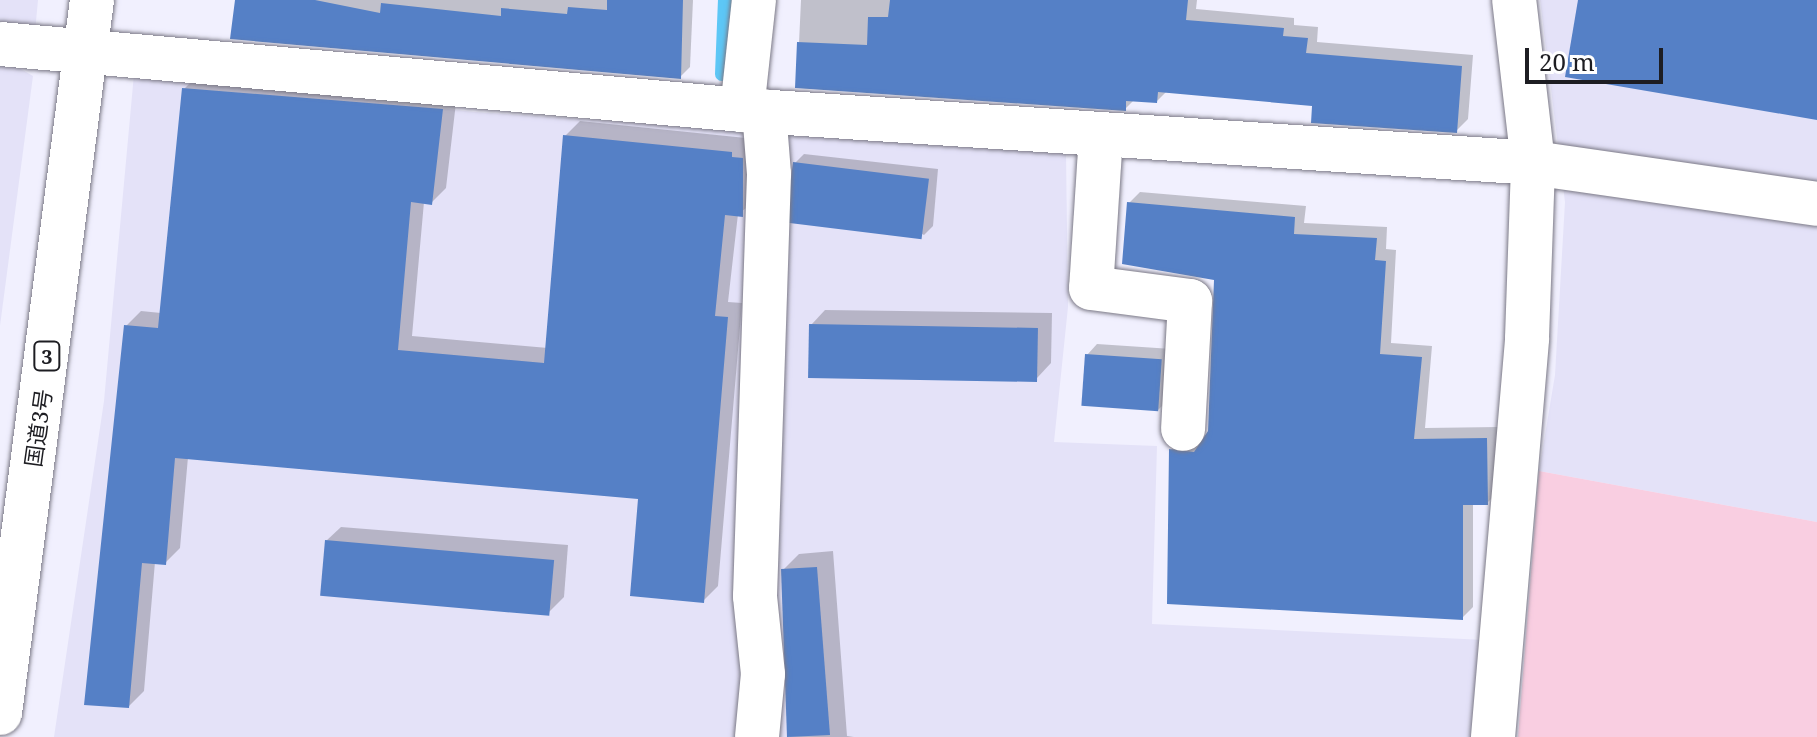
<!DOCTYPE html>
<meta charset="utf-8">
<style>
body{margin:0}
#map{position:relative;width:1817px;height:737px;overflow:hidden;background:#f1f0fe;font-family:"Noto Serif","Noto Sans JP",serif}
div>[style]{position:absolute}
.built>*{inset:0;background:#e4e2f8}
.green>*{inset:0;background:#f9cee1}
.shadow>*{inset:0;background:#0003}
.stream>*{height:14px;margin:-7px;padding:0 7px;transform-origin:7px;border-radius:7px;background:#5dc7f6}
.building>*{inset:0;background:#5580c6;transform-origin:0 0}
.roads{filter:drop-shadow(0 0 2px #7b7986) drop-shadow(0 0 2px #7b7986)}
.minor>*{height:44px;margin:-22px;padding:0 22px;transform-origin:22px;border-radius:22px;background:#fff}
.highway>*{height:44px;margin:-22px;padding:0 22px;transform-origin:22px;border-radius:22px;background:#fff}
span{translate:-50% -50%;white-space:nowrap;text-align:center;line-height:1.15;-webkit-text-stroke:6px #fff;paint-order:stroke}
.shield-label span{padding:2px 6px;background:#fff;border:2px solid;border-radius:6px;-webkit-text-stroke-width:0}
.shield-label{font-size:20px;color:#1d1d22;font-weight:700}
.street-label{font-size:22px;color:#1d1d22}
.scale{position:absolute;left:1525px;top:48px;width:138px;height:36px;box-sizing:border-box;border:4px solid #1d1d22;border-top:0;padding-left:10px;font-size:24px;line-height:28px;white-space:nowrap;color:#1d1d22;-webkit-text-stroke:6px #fff;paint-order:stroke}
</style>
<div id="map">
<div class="built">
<i style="clip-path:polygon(0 0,38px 0,35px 32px,0 26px)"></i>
<i style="clip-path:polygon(1540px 0,1781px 0,1817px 33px,1817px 522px,1539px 471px,1555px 375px,1565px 202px)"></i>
<i style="clip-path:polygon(0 57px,33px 76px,0 326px)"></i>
<i style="clip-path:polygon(134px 74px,475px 112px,1066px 152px,1068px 307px,1054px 442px,1157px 446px,1152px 624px,1485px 640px,1477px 737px,54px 737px,104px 401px)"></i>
</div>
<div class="green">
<i style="clip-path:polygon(1539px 471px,1817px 522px,1817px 737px,1518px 737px)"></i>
</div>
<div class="shadow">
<i style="clip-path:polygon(237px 0,693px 0,690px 67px,680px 77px)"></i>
<i style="clip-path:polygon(801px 0,1197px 0,1196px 9px,1294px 18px,1294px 25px,1318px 27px,1317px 42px,1473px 55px,1468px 119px,1456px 131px,1314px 104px,1167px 91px,1157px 101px,1134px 100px,1125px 109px,797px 86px)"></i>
<i style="clip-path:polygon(199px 74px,457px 94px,446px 188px,431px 203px,424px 202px,412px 336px,548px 348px,565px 136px,580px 121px,746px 138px,757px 200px,738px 214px,728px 302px,742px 303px,718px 586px,703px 601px,640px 497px,188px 457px,180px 548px,165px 563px,155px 562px,144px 691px,129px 706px,126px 326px,141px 311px,161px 313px,184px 89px)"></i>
<i style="clip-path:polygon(804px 154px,938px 169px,933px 226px,924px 235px,795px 163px)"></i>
<i style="clip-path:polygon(1140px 192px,1306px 206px,1304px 223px,1387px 227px,1386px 249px,1396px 250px,1391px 343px,1432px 346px,1425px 428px,1498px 427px,1498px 492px,1487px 503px,1473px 503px,1473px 607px,1462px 618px,1171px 450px,1182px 439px,1204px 441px,1210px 432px,1216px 278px,1129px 203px)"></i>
<i style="clip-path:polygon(825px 310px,1052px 313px,1051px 363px,1037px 378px,811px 325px)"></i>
<i style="clip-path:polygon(1097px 344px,1172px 349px,1169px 399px,1158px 410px,1087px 355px)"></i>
<i style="clip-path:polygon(341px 527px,568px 545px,564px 597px,549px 612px,326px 541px)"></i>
<i style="clip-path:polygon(833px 551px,847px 736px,854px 737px,790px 737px,783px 570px,799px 554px)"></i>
</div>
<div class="stream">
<i style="left:722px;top:74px;width:74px;rotate:-87.7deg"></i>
</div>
<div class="building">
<i style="clip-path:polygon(235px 0,315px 0,380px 13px,381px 3px,501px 16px,501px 8px,567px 14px,568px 7px,607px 10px,607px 0,683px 0,681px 79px,230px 39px)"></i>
<i style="clip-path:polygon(890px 0,1188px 0,1186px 20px,1284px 28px,1283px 36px,1308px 38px,1306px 53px,1462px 66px,1457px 133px,1311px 123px,1312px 106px,1158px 92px,1157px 103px,1126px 101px,1126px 111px,795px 88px,797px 42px,867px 45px,868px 17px,888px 17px)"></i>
<i style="clip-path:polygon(1578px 0,1817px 0,1817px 120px,1565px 77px)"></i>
<i style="clip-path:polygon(182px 88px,443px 109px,432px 205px,411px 202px,398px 350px,544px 363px,563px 135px,732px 152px,732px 157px,743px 158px,743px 217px,725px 215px,715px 316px,728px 317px,704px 603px,630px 596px,638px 499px,175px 458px,166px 565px,142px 563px,129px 708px,84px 705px,124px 325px,158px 328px)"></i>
<i style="left:793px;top:162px;width:137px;height:61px;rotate:7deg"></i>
<i style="clip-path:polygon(1127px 202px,1295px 217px,1294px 234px,1377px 238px,1375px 260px,1386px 261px,1380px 354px,1422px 357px,1414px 439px,1487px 438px,1488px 505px,1463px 505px,1463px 620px,1167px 604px,1169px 449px,1194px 452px,1208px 431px,1214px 280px,1122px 264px)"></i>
<i style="left:809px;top:324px;width:229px;height:54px;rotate:1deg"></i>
<i style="left:1085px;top:354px;width:77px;height:52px;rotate:4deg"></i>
<i style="left:325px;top:540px;width:230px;height:56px;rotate:5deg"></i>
<i style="clip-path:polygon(817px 567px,830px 735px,787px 737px,781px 569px)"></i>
</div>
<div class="roads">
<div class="minor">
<i style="left:0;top:44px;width:745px;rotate:5.08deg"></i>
<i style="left:742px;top:110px;width:793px;rotate:3.83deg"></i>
<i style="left:1533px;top:163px;width:287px;rotate:8.2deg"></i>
<i style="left:742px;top:110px;width:111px;rotate:-83.8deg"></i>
<i style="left:1101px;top:135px;width:153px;rotate:93.7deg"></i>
<i style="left:1091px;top:288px;width:100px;rotate:7.5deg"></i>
<i style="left:1190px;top:301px;width:128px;rotate:93.1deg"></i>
<i style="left:757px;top:737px;width:63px;rotate:-84.6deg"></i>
<i style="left:763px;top:674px;width:78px;rotate:-95.9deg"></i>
<i style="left:755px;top:596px;width:422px;rotate:-88.1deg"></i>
<i style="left:769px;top:174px;width:63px;rotate:-94.5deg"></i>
<i style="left:1493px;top:737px;width:400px;rotate:-85.1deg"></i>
<i style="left:1527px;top:338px;width:175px;rotate:-88deg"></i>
<i style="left:1533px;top:163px;width:164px;rotate:-96.6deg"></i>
</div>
<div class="highway">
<i style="left:0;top:713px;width:719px;rotate:-82.65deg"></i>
</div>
</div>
<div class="shield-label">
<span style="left:47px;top:356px">3</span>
</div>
<div class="street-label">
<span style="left:38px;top:428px;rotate:-82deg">国道3号</span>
</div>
<div class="scale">20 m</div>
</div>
